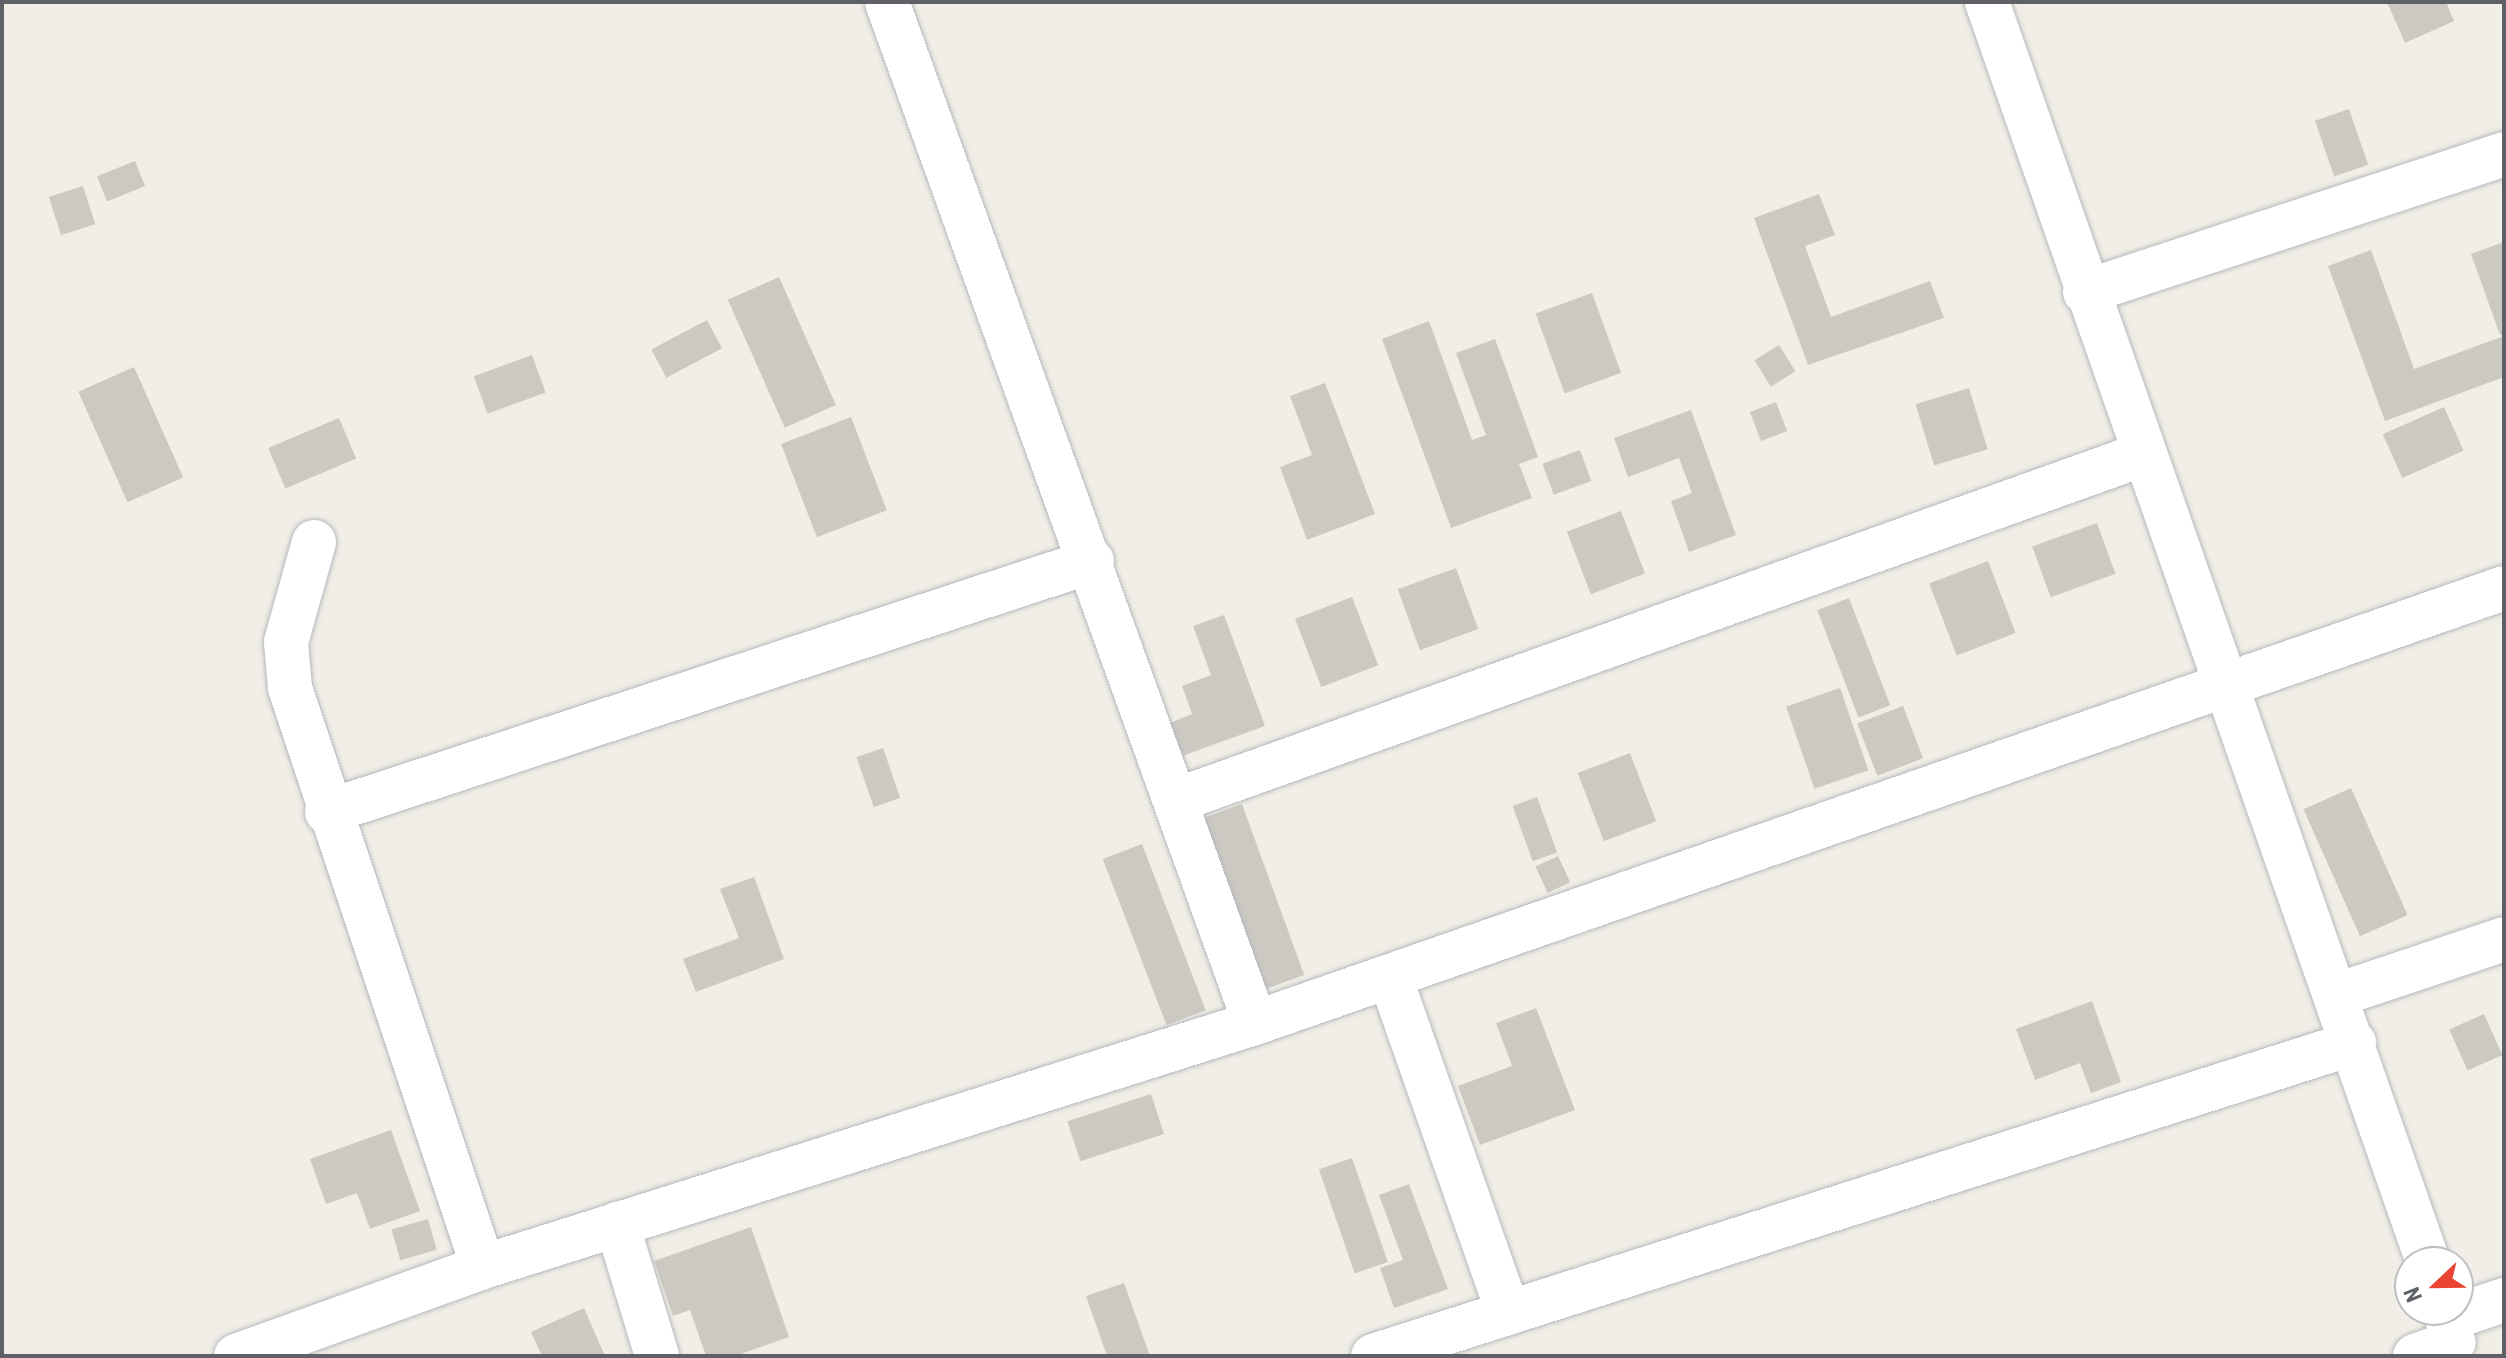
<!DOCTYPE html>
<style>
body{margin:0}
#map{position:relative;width:2506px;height:1358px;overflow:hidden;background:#f0eee6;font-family:"Roboto Condensed",sans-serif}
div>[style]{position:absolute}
.building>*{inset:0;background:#ccc9c3;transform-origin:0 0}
.roads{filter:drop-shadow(0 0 2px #b7b9bd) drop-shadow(0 0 2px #b7b9bd)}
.minor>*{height:44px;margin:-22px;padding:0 22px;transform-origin:22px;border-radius:22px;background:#fff}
span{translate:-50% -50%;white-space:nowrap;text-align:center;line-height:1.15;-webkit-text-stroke:7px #fff;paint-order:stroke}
.frame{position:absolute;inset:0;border:4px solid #5e6267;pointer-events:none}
.north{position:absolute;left:2394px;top:1246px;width:80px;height:80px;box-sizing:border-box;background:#fff;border:2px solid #bfc0c2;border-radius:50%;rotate:248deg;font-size:22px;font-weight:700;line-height:32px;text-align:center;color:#5e6267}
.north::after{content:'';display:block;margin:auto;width:28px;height:36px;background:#ea4533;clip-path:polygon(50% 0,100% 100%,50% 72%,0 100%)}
</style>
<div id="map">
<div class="building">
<i style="clip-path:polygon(2387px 2px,2446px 2px,2454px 21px,2405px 43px)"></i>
<i style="left:2349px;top:109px;width:59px;height:36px;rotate:71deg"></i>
<i style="left:135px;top:161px;width:27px;height:41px;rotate:68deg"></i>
<i style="left:83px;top:186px;width:40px;height:36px;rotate:72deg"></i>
<i style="clip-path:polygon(1819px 194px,1835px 235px,1805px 246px,1831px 317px,1930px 281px,1944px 318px,1808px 365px,1754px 218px)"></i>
<i style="clip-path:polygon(2504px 242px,2504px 334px,2500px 335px,2471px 254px)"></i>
<i style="clip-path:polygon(2371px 250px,2414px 369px,2504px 336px,2504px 377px,2385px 421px,2328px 266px)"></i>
<i style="left:779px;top:277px;width:140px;height:56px;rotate:66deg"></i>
<i style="left:1592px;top:293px;width:85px;height:60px;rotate:70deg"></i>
<i style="left:707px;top:320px;width:32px;height:63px;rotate:62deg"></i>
<i style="clip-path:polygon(1429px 321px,1472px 440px,1486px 435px,1456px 353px,1495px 339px,1538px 457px,1519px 464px,1532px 498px,1451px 528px,1382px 339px)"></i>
<i style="left:1779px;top:345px;width:31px;height:29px;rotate:58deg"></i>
<i style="left:532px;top:355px;width:40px;height:62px;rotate:70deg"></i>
<i style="left:134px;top:367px;width:121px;height:61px;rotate:66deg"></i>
<i style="clip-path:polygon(1325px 383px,1375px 514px,1307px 540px,1280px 467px,1312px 455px,1290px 396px)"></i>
<i style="left:1969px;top:388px;width:64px;height:56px;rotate:73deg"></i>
<i style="left:1776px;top:402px;width:31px;height:28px;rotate:69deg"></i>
<i style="left:2444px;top:407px;width:48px;height:67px;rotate:66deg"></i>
<i style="clip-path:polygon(1691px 410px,1736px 535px,1689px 552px,1671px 501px,1692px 493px,1679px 458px,1628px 477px,1614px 438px)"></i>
<i style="left:851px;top:417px;width:100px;height:75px;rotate:69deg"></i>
<i style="left:339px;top:418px;width:44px;height:77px;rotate:67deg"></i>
<i style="left:1580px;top:450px;width:33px;height:40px;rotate:70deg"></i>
<i style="left:1621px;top:511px;width:67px;height:58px;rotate:69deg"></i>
<i style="left:2097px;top:523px;width:54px;height:69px;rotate:70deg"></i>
<i style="left:1988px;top:561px;width:77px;height:63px;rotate:69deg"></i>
<i style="left:1456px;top:568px;width:65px;height:62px;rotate:70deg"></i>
<i style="left:1352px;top:597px;width:73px;height:61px;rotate:69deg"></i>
<i style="left:1849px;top:598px;width:115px;height:34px;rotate:69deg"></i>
<i style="clip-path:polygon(1224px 615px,1265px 726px,1182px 756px,1170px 723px,1192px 714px,1182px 686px,1211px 675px,1193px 626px)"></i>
<i style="left:1840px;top:688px;width:87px;height:57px;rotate:71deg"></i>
<i style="left:1903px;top:706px;width:56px;height:49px;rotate:69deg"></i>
<i style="left:883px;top:748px;width:53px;height:28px;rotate:71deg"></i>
<i style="left:1630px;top:753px;width:73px;height:56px;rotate:69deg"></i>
<i style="left:2351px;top:788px;width:139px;height:52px;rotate:66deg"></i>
<i style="left:1537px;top:797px;width:59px;height:26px;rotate:70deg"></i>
<i style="left:1242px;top:804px;width:182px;height:46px;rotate:70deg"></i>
<i style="left:1142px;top:844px;width:178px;height:42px;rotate:69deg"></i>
<i style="left:1558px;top:856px;width:29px;height:25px;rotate:65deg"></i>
<i style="clip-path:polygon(754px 877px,784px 959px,696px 992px,683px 959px,739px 938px,720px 889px)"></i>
<i style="clip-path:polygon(2092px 1001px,2121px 1082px,2091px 1093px,2080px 1063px,2035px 1080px,2016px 1029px)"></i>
<i style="clip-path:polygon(1536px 1008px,1575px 1110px,1480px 1145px,1458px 1086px,1512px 1066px,1496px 1023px)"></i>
<i style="left:2484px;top:1014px;width:45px;height:38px;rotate:66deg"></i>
<i style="left:1151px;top:1094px;width:42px;height:88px;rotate:72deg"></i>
<i style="clip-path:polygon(391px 1130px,420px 1211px,370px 1229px,357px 1193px,326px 1204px,310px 1159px)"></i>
<i style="left:1352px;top:1158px;width:110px;height:35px;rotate:71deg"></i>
<i style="clip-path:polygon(1409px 1184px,1448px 1289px,1394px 1308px,1380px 1268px,1403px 1260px,1379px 1195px)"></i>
<i style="left:428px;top:1219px;width:32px;height:38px;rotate:74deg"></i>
<i style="clip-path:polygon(751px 1227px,789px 1337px,735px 1356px,706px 1356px,690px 1310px,673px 1316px,654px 1261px)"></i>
<i style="clip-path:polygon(1124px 1283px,1150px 1356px,1107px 1356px,1086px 1296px)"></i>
<i style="clip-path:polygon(584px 1308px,605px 1356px,542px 1356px,531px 1332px)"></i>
</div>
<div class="roads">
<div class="minor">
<i style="left:887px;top:2px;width:1085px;rotate:70.18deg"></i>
<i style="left:1987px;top:2px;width:1335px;rotate:70.71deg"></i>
<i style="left:2085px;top:292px;width:441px;rotate:-18.2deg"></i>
<i style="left:314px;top:542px;width:104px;rotate:105.6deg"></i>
<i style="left:286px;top:642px;width:46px;rotate:85deg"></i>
<i style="left:290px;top:688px;width:610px;rotate:71.57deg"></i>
<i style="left:1177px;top:800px;width:1027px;rotate:-19.69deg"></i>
<i style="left:327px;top:812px;width:805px;rotate:-18.16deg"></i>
<i style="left:1390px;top:977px;width:356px;rotate:70.6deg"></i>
<i style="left:2337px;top:995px;width:176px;rotate:-18.5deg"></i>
<i style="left:617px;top:1224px;width:138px;rotate:73.1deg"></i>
<i style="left:2447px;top:1319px;width:60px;rotate:-18.4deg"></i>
<i style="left:236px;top:1356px;width:263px;rotate:-19.8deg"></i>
<i style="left:483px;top:1267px;width:810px;rotate:-17.54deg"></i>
<i style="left:1255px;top:1023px;width:1323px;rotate:-19.2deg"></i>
<i style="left:1373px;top:1356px;width:1030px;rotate:-17.7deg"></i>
<i style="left:2415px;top:1356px;width:41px;rotate:-19.7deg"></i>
</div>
</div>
<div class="frame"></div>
<div class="north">N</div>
</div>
